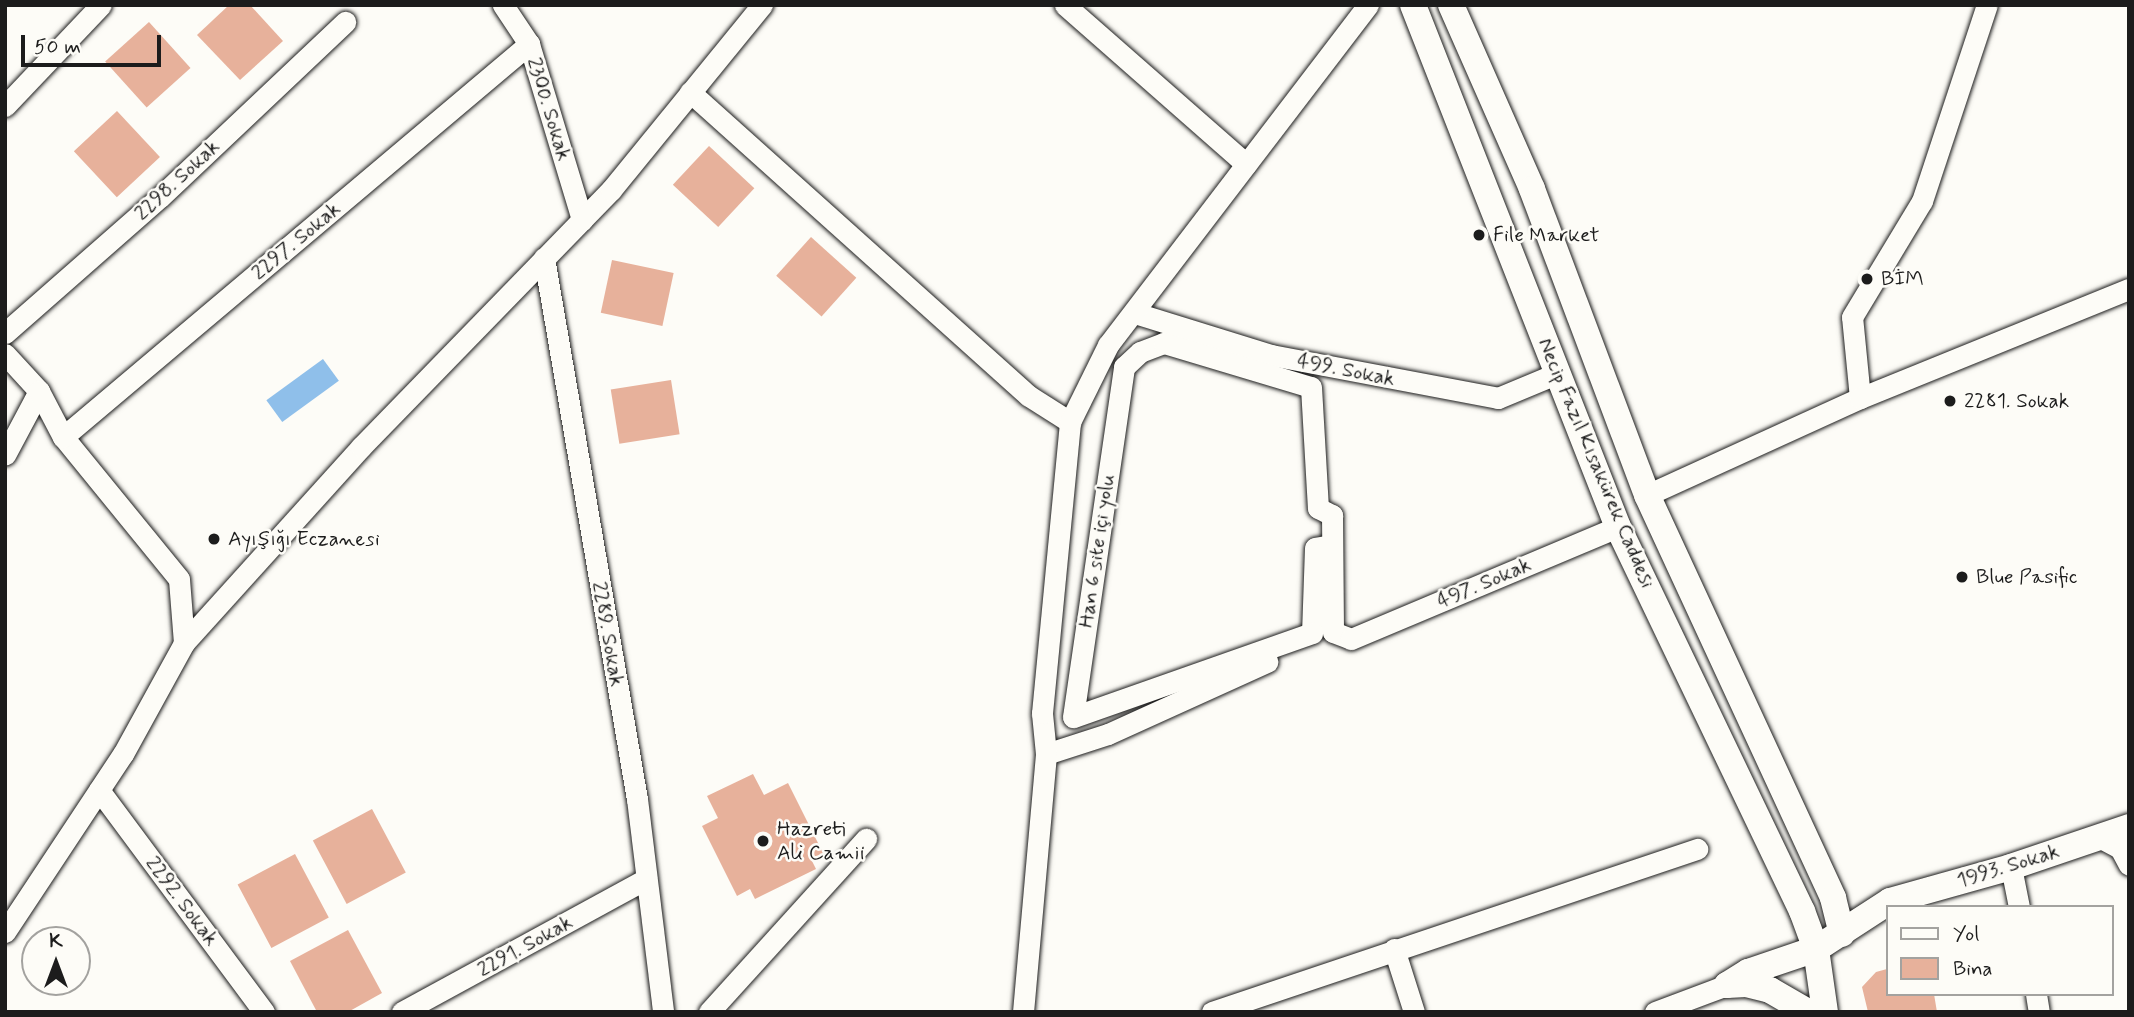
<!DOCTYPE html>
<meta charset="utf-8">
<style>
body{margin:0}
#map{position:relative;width:2134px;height:1017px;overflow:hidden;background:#fdfcf7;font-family:Mynerve,sans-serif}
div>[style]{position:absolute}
.water>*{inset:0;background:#8fbfea;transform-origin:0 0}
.building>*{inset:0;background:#e7b19b;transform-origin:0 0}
.roads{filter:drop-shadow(0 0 2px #1c1c1c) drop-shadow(0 0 2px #1c1c1c)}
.minor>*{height:21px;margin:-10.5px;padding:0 10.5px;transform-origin:10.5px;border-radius:10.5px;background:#fdfcf7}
.major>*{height:26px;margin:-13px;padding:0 13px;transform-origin:13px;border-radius:13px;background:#fdfcf7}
.dots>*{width:19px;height:19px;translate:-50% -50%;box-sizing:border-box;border:4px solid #fdfcf7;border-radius:50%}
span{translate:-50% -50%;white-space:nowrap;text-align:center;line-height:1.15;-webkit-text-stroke:5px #fdfcf7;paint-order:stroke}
.street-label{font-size:21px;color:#1c1c1c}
.poi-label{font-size:21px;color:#1c1c1c}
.left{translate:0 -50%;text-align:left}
.frame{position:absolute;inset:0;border:7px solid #1c1c1c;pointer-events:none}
.legend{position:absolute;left:1886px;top:905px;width:228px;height:91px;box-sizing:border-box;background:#fdfcf7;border:2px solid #a3a29f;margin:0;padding:9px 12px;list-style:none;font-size:21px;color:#1c1c1c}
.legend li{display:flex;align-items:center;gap:14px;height:35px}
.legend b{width:35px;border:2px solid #a3a29f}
.north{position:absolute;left:21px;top:926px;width:70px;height:70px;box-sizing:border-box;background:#fdfcf7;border:2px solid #a3a29f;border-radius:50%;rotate:0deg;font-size:19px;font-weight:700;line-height:28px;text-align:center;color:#1c1c1c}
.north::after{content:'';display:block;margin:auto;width:24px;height:32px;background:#1c1c1c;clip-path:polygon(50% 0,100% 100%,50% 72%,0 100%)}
.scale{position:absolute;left:21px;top:35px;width:140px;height:32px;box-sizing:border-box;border:4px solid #1c1c1c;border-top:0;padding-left:9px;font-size:21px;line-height:24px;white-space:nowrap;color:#1c1c1c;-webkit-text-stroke:5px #fdfcf7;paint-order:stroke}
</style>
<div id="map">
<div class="water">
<i style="left:323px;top:359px;width:27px;height:70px;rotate:54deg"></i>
</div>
<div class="building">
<i style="clip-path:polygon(229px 5px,250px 5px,283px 41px,240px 80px,197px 35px)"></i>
<i style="left:149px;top:22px;width:62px;height:59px;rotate:48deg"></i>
<i style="left:117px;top:111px;width:63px;height:59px;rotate:47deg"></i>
<i style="left:709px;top:146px;width:62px;height:53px;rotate:43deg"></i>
<i style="left:811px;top:237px;width:61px;height:52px;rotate:42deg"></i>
<i style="left:612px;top:260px;width:63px;height:54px;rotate:12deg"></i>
<i style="left:671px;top:380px;width:55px;height:61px;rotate:81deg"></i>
<i style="clip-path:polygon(753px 774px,764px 795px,788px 783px,824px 855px,812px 861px,816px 869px,755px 899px,750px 889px,737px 896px,702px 826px,718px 818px,707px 796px)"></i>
<i style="left:372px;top:809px;width:72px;height:67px;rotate:62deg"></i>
<i style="left:295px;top:854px;width:72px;height:65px;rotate:62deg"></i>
<i style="clip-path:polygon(348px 930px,382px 993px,348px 1012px,317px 1012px,290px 961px)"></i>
<i style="clip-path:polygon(1887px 969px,1887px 994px,1934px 994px,1937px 1012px,1868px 1012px,1862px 987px,1876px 972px)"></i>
</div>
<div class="roads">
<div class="minor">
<i style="left:503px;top:5px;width:47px;rotate:56.3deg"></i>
<i style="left:529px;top:44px;width:184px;rotate:73.2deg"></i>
<i style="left:1065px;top:5px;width:241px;rotate:41.3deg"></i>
<i style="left:690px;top:92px;width:455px;rotate:41.9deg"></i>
<i style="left:1029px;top:396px;width:49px;rotate:32.4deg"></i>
<i style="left:5px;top:106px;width:139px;rotate:-46.5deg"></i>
<i style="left:544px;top:258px;width:549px;rotate:80.25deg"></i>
<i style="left:637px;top:799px;width:215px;rotate:83deg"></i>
<i style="left:1135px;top:313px;width:142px;rotate:17.2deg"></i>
<i style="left:1271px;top:355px;width:231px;rotate:10.7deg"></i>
<i style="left:1498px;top:398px;width:65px;rotate:-22.6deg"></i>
<i style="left:5px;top:333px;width:206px;rotate:-41.3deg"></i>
<i style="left:160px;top:197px;width:255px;rotate:-43.4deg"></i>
<i style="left:5px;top:354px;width:50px;rotate:47.4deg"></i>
<i style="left:39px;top:391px;width:72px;rotate:118deg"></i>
<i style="left:1860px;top:398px;width:81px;rotate:-95.6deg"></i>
<i style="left:1852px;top:317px;width:135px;rotate:-58.9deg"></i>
<i style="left:1922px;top:201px;width:206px;rotate:-71.7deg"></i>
<i style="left:63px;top:437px;width:610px;rotate:-40.14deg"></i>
<i style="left:1647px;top:495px;width:234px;rotate:-24.5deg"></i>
<i style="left:1860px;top:398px;width:290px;rotate:-22.1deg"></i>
<i style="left:1332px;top:545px;width:17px;rotate:170deg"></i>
<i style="left:1315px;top:548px;width:85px;rotate:92deg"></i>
<i style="left:1312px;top:633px;width:253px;rotate:160.6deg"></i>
<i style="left:1073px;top:717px;width:354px;rotate:-81.7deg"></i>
<i style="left:1124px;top:367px;width:22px;rotate:-43deg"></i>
<i style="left:1140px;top:352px;width:26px;rotate:-21deg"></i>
<i style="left:1164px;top:343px;width:153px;rotate:16.7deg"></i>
<i style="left:1311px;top:387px;width:121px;rotate:86.7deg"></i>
<i style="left:1318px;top:508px;width:16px;rotate:27deg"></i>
<i style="left:1332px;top:515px;width:117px;rotate:89.5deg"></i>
<i style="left:1333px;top:632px;width:19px;rotate:21deg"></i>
<i style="left:1351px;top:639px;width:290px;rotate:-22.8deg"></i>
<i style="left:184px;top:643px;width:264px;rotate:-47.9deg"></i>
<i style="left:361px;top:447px;width:359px;rotate:-45.8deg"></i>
<i style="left:611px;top:190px;width:239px;rotate:-50.8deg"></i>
<i style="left:1046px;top:754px;width:65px;rotate:-17.9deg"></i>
<i style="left:1108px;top:734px;width:175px;rotate:-24.4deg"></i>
<i style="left:99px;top:790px;width:277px;rotate:53.4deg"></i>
<i style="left:2099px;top:837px;width:24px;rotate:28deg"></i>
<i style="left:2120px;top:848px;width:19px;rotate:62deg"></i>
<i style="left:2011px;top:867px;width:41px;rotate:78.7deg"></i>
<i style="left:5px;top:932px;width:214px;rotate:-56.5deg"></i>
<i style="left:123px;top:754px;width:127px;rotate:-61.2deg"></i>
<i style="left:184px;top:643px;width:64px;rotate:-94.5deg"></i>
<i style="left:179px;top:579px;width:183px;rotate:-129.2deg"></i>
<i style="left:63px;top:437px;width:52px;rotate:-117.6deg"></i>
<i style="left:1394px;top:949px;width:66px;rotate:72.4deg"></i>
<i style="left:2036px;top:994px;width:18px;rotate:81deg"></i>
<i style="left:402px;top:1012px;width:278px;rotate:-28.6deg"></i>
<i style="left:709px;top:1012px;width:234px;rotate:-47.8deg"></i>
<i style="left:1023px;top:1012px;width:259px;rotate:-84.9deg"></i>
<i style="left:1046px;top:754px;width:41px;rotate:-95.6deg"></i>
<i style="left:1042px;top:713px;width:292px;rotate:-84.5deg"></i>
<i style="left:1070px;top:422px;width:86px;rotate:-63.7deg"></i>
<i style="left:1108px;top:345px;width:428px;rotate:-52.6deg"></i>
<i style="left:1212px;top:1012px;width:512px;rotate:-18.58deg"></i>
<i style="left:1655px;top:1012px;width:77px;rotate:-20.6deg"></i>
</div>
<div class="major">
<i style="left:1413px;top:5px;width:561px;rotate:68.56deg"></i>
<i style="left:1618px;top:527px;width:426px;rotate:64.4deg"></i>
<i style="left:1802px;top:911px;width:40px;rotate:69.8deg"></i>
<i style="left:1816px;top:949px;width:64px;rotate:81.9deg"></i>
<i style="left:1451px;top:5px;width:201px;rotate:66.2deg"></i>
<i style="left:1532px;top:189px;width:327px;rotate:69.4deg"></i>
<i style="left:1647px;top:495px;width:444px;rotate:65.2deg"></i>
<i style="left:1833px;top:898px;width:37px;rotate:76deg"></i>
<i style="left:1808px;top:1012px;width:44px;rotate:-149.9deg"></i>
<i style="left:1770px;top:990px;width:25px;rotate:-166deg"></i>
<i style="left:1746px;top:984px;width:19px;rotate:177deg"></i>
<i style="left:1727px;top:985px;width:25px;rotate:-32deg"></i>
<i style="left:1748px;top:972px;width:72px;rotate:-18.7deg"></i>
<i style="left:1816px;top:949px;width:88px;rotate:-33deg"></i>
<i style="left:1890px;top:901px;width:126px;rotate:-15.7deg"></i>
<i style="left:2011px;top:867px;width:125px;rotate:-18.7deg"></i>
</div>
</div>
<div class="dots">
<i style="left:1479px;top:235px;background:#1c1c1c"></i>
<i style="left:1867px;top:279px;background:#1c1c1c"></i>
<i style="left:1950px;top:401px;background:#1c1c1c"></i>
<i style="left:214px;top:539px;background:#1c1c1c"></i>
<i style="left:1962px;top:577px;background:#1c1c1c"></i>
<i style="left:763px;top:841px;background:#1c1c1c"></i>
</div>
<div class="street-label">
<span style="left:549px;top:109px;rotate:73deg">2300. Sokak</span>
<span style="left:177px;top:180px;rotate:-43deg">2298. Sokak</span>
<span style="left:296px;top:241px;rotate:-40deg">2297. Sokak</span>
<span style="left:1346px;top:370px;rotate:11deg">499. Sokak</span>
<span style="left:1596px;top:463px;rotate:67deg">Necip Fazıl Kısakürek Caddesi</span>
<span style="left:1097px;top:551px;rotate:-82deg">Han 6 site içi yolu</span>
<span style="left:1484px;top:583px;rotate:-23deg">497. Sokak</span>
<span style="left:608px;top:634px;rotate:80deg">2289. Sokak</span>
<span style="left:2008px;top:866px;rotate:-17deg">1993. Sokak</span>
<span style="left:182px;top:901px;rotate:53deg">2292. Sokak</span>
<span style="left:525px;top:946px;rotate:-29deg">2291. Sokak</span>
</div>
<div class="poi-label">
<span class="left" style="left:1493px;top:235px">File Market</span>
<span class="left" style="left:1881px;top:279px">BİM</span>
<span class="left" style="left:1964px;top:401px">2281. Sokak</span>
<span class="left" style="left:228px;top:539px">Ayışığı Eczanesi</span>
<span class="left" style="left:1976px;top:577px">Blue Pasific</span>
<span class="left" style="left:777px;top:841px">Hazreti<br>Ali Camii</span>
</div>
<div class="frame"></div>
<ul class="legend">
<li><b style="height:9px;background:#fdfcf7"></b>Yol</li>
<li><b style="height:19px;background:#e7b19b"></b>Bina</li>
</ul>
<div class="north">K</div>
<div class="scale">50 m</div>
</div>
